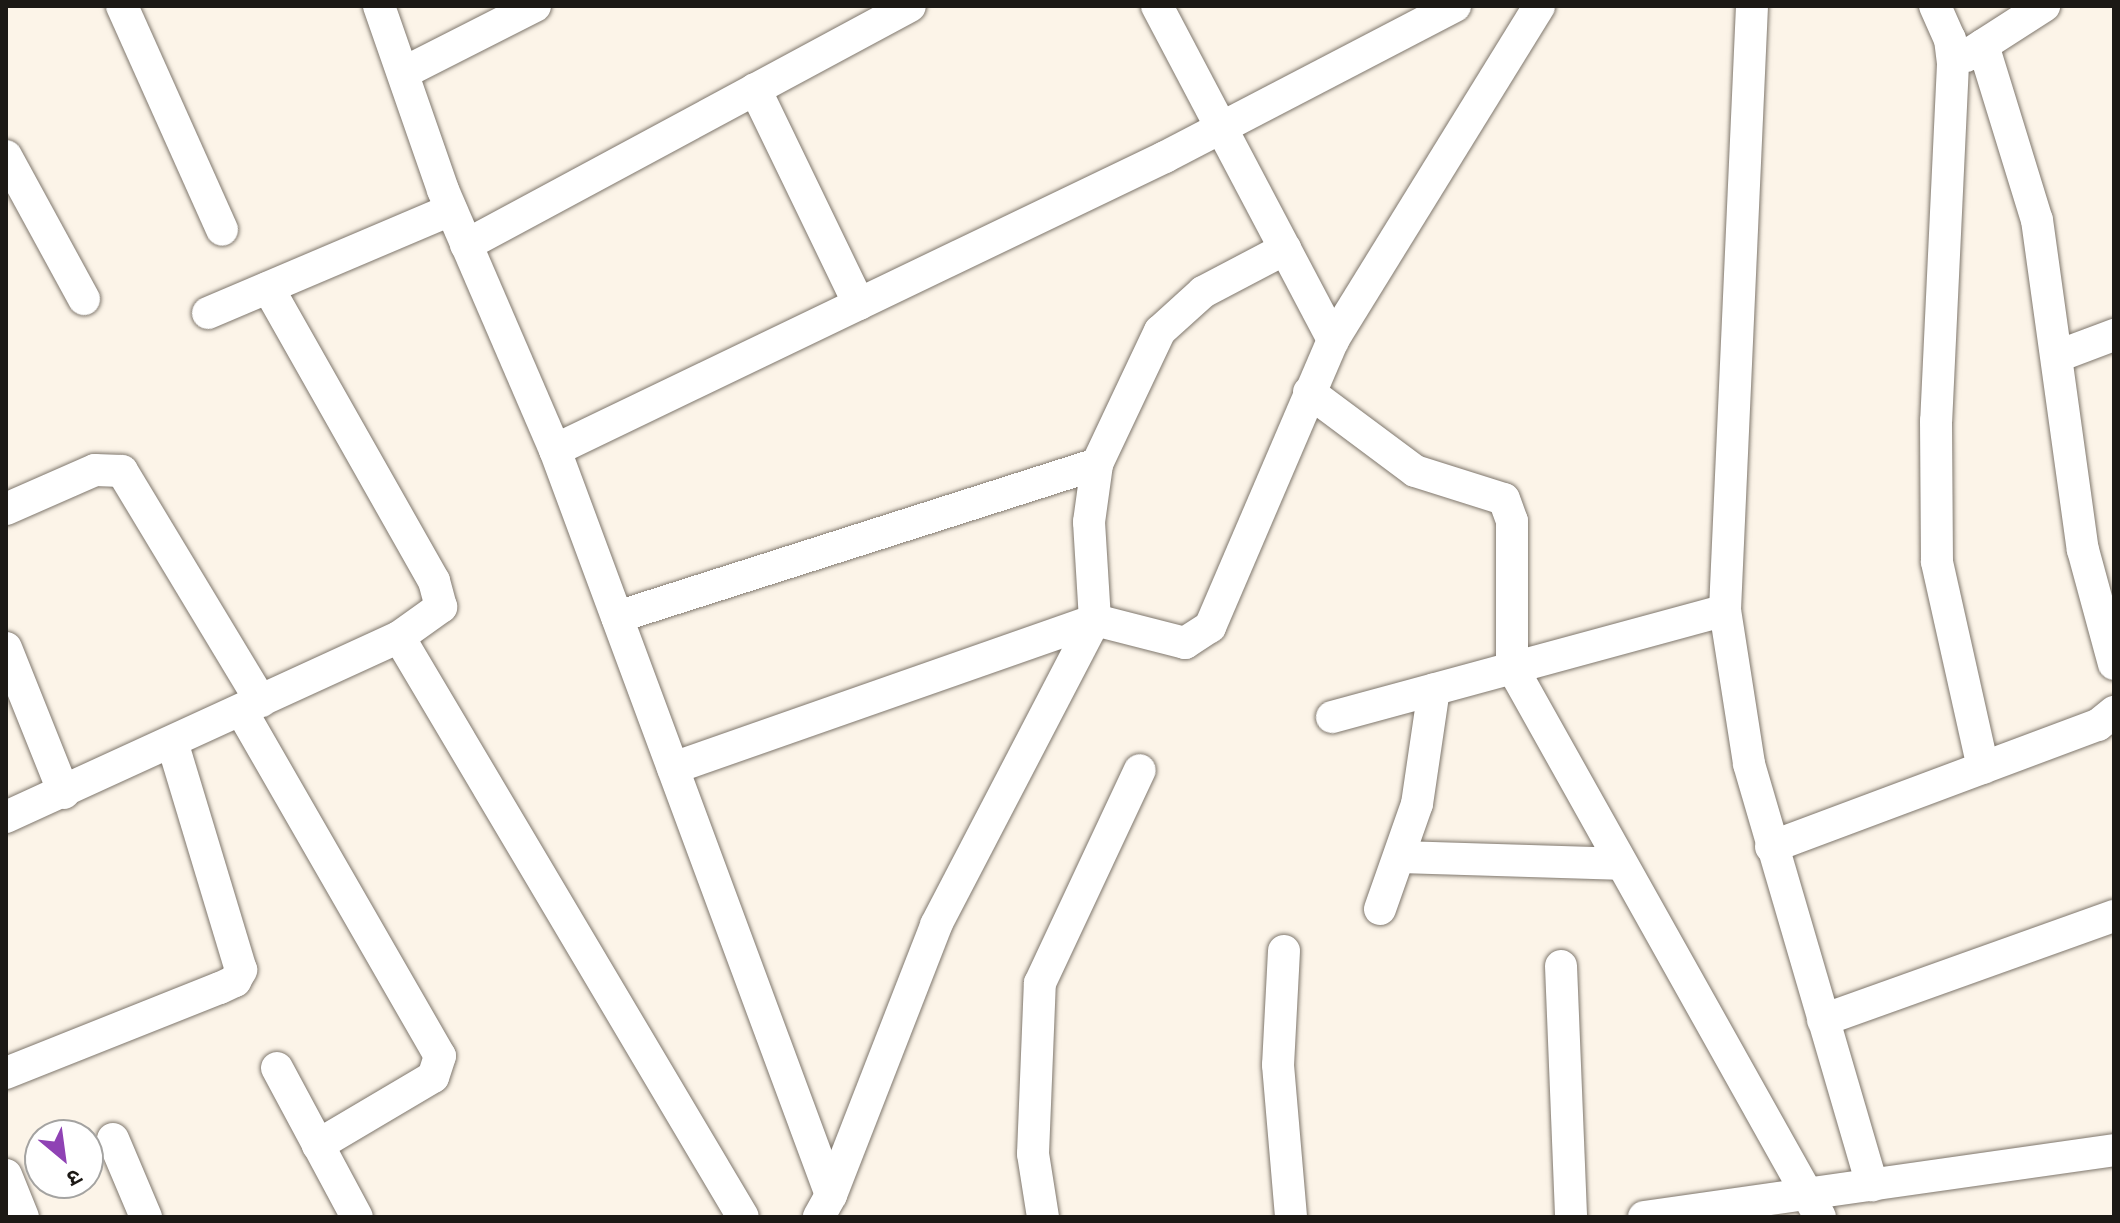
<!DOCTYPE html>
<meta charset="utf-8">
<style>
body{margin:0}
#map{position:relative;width:2120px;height:1223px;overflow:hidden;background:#fcf4e8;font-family:"Titillium Web","Noto Sans Devanagari",sans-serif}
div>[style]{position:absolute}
.roads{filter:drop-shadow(0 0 2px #7f776d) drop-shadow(0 0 2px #7f776d)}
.street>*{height:32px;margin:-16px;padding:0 16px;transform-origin:16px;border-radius:16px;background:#fff}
span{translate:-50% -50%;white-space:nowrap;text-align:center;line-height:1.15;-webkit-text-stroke:7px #fff;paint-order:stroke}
.frame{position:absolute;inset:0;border:8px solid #1c1915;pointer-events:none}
.north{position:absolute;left:24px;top:1119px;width:80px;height:80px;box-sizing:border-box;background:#fff;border:2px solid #a4a3a1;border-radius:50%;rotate:151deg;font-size:22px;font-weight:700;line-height:32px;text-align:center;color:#1c1915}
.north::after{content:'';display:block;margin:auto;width:28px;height:36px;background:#8f42b4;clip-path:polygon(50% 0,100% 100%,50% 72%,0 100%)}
</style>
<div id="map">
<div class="roads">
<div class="street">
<i style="left:122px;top:6px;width:245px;rotate:65.9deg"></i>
<i style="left:379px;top:6px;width:195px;rotate:70.8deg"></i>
<i style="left:443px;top:190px;width:283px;rotate:66.7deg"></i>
<i style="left:555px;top:450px;width:794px;rotate:69.67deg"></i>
<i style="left:831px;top:1195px;width:25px;rotate:119deg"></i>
<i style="left:1157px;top:6px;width:378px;rotate:62.2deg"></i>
<i style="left:1752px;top:6px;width:605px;rotate:92.56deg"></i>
<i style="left:1725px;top:610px;width:156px;rotate:81.1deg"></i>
<i style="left:1749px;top:764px;width:439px;rotate:73.7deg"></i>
<i style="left:1935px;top:6px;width:36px;rotate:66deg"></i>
<i style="left:1950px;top:39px;width:25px;rotate:83deg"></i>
<i style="left:1953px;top:64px;width:357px;rotate:92.7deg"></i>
<i style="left:1936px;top:421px;width:141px;rotate:89.6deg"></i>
<i style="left:1937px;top:562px;width:211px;rotate:77.4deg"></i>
<i style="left:1983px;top:45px;width:183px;rotate:72.9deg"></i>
<i style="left:2037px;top:220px;width:333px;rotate:82.1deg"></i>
<i style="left:2083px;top:550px;width:118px;rotate:74.8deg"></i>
<i style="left:1966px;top:56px;width:93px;rotate:-32.7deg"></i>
<i style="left:403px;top:73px;width:148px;rotate:-26.9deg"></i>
<i style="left:755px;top:89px;width:239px;rotate:64.2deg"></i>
<i style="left:6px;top:156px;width:163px;rotate:61.4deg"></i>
<i style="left:466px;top:245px;width:504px;rotate:-28.29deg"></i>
<i style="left:208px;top:313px;width:264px;rotate:-23deg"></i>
<i style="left:2058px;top:356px;width:60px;rotate:-20.6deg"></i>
<i style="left:1309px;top:392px;width:132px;rotate:36.7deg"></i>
<i style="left:1415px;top:471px;width:93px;rotate:17.5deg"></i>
<i style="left:1504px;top:499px;width:23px;rotate:70deg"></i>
<i style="left:1512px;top:521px;width:146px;rotate:90deg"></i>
<i style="left:1512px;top:667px;width:630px;rotate:60.75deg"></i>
<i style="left:555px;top:450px;width:677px;rotate:-25.66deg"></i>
<i style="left:1165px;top:157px;width:327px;rotate:-27.5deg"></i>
<i style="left:6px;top:509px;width:97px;rotate:-23.7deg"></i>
<i style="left:95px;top:470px;width:27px;rotate:2deg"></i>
<i style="left:122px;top:471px;width:269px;rotate:58.9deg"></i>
<i style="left:617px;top:617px;width:504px;rotate:-17.68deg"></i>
<i style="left:399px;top:637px;width:674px;rotate:59.33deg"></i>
<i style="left:6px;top:648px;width:156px;rotate:68.2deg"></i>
<i style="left:241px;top:710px;width:399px;rotate:60.1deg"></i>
<i style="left:440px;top:1056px;width:22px;rotate:108deg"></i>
<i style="left:433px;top:1077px;width:134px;rotate:149.4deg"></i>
<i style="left:1332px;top:717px;width:407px;rotate:-15.2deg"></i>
<i style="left:673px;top:768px;width:447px;rotate:-19.3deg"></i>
<i style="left:1095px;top:620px;width:98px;rotate:-93.5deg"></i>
<i style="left:1089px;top:522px;width:59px;rotate:-82.1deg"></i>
<i style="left:1097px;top:464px;width:147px;rotate:-64.7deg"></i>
<i style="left:1160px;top:331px;width:58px;rotate:-42.2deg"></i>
<i style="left:1203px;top:292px;width:93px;rotate:-27.7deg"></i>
<i style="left:6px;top:817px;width:432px;rotate:-24.6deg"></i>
<i style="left:399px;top:637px;width:52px;rotate:-35.5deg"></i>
<i style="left:441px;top:607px;width:27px;rotate:-105deg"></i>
<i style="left:434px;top:581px;width:337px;rotate:-119.5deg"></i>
<i style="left:1771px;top:847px;width:349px;rotate:-20.5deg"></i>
<i style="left:2098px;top:725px;width:21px;rotate:-39deg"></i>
<i style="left:1400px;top:857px;width:218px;rotate:1.8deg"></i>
<i style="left:1380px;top:909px;width:111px;rotate:-70.6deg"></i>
<i style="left:1417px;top:804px;width:116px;rotate:-81.6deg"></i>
<i style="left:1284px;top:951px;width:114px;rotate:93deg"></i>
<i style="left:1278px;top:1065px;width:153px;rotate:85.1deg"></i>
<i style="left:1561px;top:966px;width:251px;rotate:87.7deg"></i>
<i style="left:1823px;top:1020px;width:309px;rotate:-19.7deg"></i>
<i style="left:277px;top:1068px;width:169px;rotate:61.8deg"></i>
<i style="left:6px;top:1073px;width:230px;rotate:-21.7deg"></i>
<i style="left:220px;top:988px;width:17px;rotate:-25deg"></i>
<i style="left:235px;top:981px;width:13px;rotate:-61deg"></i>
<i style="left:241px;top:970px;width:238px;rotate:-106.8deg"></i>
<i style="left:113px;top:1139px;width:85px;rotate:67.1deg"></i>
<i style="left:6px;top:1175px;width:45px;rotate:68deg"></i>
<i style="left:831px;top:1195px;width:290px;rotate:-68.7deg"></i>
<i style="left:936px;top:925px;width:344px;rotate:-62.5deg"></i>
<i style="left:1095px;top:620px;width:93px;rotate:14.3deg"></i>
<i style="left:1185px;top:643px;width:30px;rotate:-33deg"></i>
<i style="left:1210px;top:627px;width:312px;rotate:-66.8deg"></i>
<i style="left:1333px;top:340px;width:392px;rotate:-58.3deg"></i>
<i style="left:1043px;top:1217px;width:64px;rotate:-99deg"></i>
<i style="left:1033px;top:1154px;width:171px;rotate:-87.7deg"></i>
<i style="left:1040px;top:983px;width:235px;rotate:-64.9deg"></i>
<i style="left:1644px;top:1217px;width:475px;rotate:-8.1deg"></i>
</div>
</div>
<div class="frame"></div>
<div class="north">उ</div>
</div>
